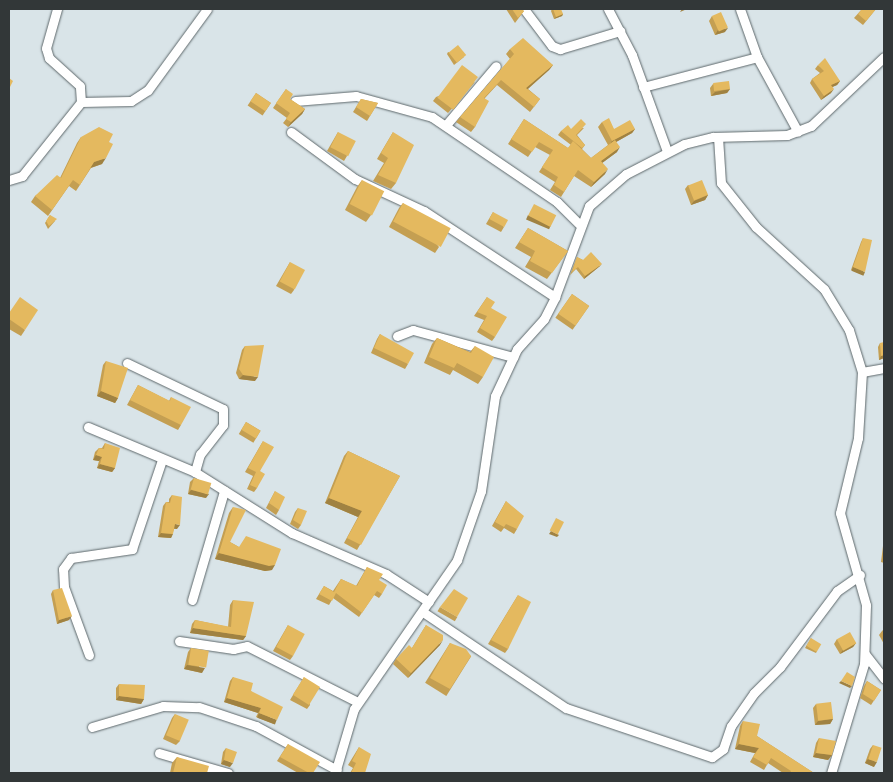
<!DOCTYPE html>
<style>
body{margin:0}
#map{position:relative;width:893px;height:782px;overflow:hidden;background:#d9e4e8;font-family:"Space Grotesk",sans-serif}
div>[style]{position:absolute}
.roads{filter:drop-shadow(0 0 1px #5e686b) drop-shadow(0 0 1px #5e686b)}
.street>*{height:9px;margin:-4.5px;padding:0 4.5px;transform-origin:4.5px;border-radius:4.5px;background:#fff}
.wall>*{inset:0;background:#c49f52;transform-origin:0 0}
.shaded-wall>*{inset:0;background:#a08242;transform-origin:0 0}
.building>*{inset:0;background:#e4b95f;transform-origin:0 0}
span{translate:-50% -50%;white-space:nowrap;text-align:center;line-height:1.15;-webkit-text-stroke:4px #d9e4e8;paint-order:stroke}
.frame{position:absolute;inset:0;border:10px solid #323738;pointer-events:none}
</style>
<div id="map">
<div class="roads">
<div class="street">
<i style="left:524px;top:9px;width:46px;rotate:52.9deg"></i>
<i style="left:552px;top:46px;width:9px;rotate:21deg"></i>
<i style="left:560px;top:49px;width:63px;rotate:-16.7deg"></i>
<i style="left:608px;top:9px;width:52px;rotate:62.4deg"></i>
<i style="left:632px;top:55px;width:102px;rotate:70deg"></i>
<i style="left:740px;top:9px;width:51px;rotate:70.5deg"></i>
<i style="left:643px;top:87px;width:118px;rotate:-14.7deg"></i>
<i style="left:757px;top:57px;width:85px;rotate:61.3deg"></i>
<i style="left:295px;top:101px;width:61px;rotate:-4.7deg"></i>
<i style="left:356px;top:96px;width:79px;rotate:15.4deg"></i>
<i style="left:432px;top:117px;width:151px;rotate:34.2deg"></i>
<i style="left:557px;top:202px;width:31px;rotate:45deg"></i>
<i style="left:81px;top:102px;width:50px;rotate:-1.1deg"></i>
<i style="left:131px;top:101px;width:20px;rotate:-33deg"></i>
<i style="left:148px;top:90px;width:100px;rotate:-53.9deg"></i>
<i style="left:446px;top:125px;width:77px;rotate:-49.7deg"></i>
<i style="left:291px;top:132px;width:79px;rotate:36.3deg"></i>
<i style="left:355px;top:179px;width:76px;rotate:24.9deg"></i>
<i style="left:424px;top:211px;width:157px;rotate:33.3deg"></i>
<i style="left:718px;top:137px;width:46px;rotate:86.3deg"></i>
<i style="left:721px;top:183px;width:56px;rotate:51.5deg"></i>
<i style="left:756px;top:227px;width:92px;rotate:42.4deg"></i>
<i style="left:824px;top:289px;width:48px;rotate:58.6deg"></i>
<i style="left:849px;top:330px;width:44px;rotate:72.8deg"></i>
<i style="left:862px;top:372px;width:66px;rotate:93.5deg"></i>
<i style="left:858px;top:438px;width:77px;rotate:103.5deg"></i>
<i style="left:840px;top:513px;width:96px;rotate:74.2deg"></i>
<i style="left:866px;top:605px;width:59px;rotate:91.9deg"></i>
<i style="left:864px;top:664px;width:114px;rotate:106.8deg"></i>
<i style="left:9px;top:180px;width:14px;rotate:-17deg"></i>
<i style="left:22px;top:176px;width:95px;rotate:-51.4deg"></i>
<i style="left:81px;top:102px;width:16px;rotate:-94deg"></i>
<i style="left:80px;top:86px;width:42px;rotate:-137.9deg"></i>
<i style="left:49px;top:58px;width:10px;rotate:-107deg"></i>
<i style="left:46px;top:48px;width:41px;rotate:-74.2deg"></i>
<i style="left:397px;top:336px;width:17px;rotate:-21deg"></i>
<i style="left:413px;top:330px;width:104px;rotate:15.1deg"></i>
<i style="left:127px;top:363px;width:106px;rotate:25.6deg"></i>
<i style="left:223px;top:409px;width:16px;rotate:90deg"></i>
<i style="left:223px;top:425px;width:37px;rotate:128deg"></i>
<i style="left:200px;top:454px;width:19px;rotate:106deg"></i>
<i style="left:862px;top:372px;width:22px;rotate:-10deg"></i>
<i style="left:88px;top:427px;width:116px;rotate:22.8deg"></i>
<i style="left:195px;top:472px;width:115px;rotate:32.2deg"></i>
<i style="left:292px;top:533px;width:103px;rotate:23.6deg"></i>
<i style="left:386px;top:574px;width:51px;rotate:33.1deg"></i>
<i style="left:192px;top:600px;width:114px;rotate:-73.6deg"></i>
<i style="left:423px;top:612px;width:172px;rotate:33.9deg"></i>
<i style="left:566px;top:708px;width:154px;rotate:18.6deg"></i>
<i style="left:712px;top:757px;width:14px;rotate:-36deg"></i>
<i style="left:723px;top:749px;width:24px;rotate:-71deg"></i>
<i style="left:731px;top:726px;width:40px;rotate:-55.1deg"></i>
<i style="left:754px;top:693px;width:37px;rotate:-45deg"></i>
<i style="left:780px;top:667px;width:95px;rotate:-53.1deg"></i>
<i style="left:837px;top:591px;width:28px;rotate:-35deg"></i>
<i style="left:179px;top:641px;width:55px;rotate:8.4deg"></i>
<i style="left:233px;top:649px;width:14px;rotate:-12deg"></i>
<i style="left:247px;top:646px;width:124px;rotate:26.8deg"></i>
<i style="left:865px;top:654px;width:31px;rotate:52deg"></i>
<i style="left:89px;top:655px;width:72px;rotate:-110.2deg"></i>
<i style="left:64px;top:587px;width:18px;rotate:-93deg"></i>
<i style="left:63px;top:569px;width:14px;rotate:-54deg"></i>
<i style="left:71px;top:558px;width:62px;rotate:-8.4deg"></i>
<i style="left:132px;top:549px;width:94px;rotate:-71.4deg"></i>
<i style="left:92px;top:727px;width:74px;rotate:-16.5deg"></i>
<i style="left:163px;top:706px;width:36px;rotate:2deg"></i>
<i style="left:199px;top:707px;width:60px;rotate:18.4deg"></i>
<i style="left:256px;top:726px;width:92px;rotate:28.5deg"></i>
<i style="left:159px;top:753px;width:72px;rotate:16.2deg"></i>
<i style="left:335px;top:773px;width:67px;rotate:-73.5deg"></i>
<i style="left:354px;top:709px;width:181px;rotate:-55.3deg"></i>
<i style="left:457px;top:560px;width:73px;rotate:-70.8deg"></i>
<i style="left:481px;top:491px;width:96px;rotate:-81.6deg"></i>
<i style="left:495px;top:396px;width:52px;rotate:-64.9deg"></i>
<i style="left:517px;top:349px;width:40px;rotate:-48deg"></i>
<i style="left:544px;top:319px;width:25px;rotate:-63deg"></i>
<i style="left:555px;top:297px;width:97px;rotate:-69.5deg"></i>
<i style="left:589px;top:206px;width:49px;rotate:-40.9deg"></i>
<i style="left:626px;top:174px;width:65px;rotate:-27.3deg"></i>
<i style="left:684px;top:144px;width:30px;rotate:-14deg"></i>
<i style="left:713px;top:137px;width:74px;rotate:-1.5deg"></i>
<i style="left:787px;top:135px;width:26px;rotate:-21deg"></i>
<i style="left:811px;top:126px;width:100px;rotate:-43.4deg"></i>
</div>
</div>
<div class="wall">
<i style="clip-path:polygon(506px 9px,521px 9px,524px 11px,515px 23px)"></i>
<i style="clip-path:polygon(552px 9px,563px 14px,562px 16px,554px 19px,551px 11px)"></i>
<i style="clip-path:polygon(862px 9px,876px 9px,863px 25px,854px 18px)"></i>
<i style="clip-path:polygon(712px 16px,725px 32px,715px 35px,709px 21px)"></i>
<i style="clip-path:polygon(510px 49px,553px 65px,549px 70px,528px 89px,540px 99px,530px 112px,497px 85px,485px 98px,475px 127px,471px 132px,456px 122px,510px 59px,506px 54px)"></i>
<i style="clip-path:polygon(448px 52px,464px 57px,454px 65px,447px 54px)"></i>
<i style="clip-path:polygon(818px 65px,840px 81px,837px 85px,832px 87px,831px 93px,821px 100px,810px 83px,812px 79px,820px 73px,815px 69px)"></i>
<i style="clip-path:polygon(475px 82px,448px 113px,433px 101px,436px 97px)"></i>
<i style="clip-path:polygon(713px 84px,730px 89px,727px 93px,711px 96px,710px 88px)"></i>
<i style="clip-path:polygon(286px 89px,290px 99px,305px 109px,302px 114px,288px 127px,283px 123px,287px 118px,273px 108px)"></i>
<i style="left:256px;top:93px;width:18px;height:15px;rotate:34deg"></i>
<i style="clip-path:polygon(361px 99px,378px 103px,367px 121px,353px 112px)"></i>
<i style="clip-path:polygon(524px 119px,568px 148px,571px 145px,558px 135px,561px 131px,571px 129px,584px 128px,577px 135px,585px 145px,582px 149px,591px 158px,608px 145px,598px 127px,602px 122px,614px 129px,635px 129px,632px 133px,616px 142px,617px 152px,602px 163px,605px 174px,591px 187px,574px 176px,561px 197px,550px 190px,555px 182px,539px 172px,550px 155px,535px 147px,528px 157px,508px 144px)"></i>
<i style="clip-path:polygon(338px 132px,347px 156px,344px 161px,327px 151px)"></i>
<i style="clip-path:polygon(393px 132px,396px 183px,391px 189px,373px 181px,384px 163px,377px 159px)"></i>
<i style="clip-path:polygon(81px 137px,109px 142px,102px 164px,91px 168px,76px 191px,69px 186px,48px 216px,31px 202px,35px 196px,60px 178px,77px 143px)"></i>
<i style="clip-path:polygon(362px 180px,371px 215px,366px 222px,345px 210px,357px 187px)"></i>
<i style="clip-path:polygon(688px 185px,708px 195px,705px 200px,691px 205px,685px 189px)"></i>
<i style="clip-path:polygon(403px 203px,439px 247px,435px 253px,389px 227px,399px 208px)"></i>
<i style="clip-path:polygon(493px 212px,504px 227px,501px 232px,486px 224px)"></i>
<i style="clip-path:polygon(50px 215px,55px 221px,48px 229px,45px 223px)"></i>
<i style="clip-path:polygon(528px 228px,568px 251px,547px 279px,525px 267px,531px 257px,515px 248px)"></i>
<i style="clip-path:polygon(863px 238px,863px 275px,851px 270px,861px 242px)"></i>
<i style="clip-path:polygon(577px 257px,583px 260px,600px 266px,584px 279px,576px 269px,570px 275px)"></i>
<i style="clip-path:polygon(290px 262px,294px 290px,291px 294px,276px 286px)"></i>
<i style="left:572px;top:294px;width:21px;height:29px;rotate:35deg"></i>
<i style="clip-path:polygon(487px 297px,491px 308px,495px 337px,492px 341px,477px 332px,484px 320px,474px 316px)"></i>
<i style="clip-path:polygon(9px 313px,25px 330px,21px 336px,9px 329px)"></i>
<i style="clip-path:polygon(380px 334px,408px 364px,405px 369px,371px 353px,377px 339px)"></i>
<i style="clip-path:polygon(437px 338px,470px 352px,475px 346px,483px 377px,478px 384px,453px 370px,450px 375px,424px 363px,432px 344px)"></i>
<i style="clip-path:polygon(880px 343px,884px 358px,879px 360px,878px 347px)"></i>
<i style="clip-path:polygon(245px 346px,255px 381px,239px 379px,236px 373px,242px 350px)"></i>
<i style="clip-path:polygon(106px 361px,118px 398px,115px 403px,97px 396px,103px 365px)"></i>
<i style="clip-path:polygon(138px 385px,169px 401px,171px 397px,181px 425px,178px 430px,127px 405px)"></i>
<i style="left:246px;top:422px;width:17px;height:14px;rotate:31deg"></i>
<i style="clip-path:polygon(263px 441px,260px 471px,257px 488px,254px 492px,247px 489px,253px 476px,245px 472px)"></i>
<i style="clip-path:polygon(105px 443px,115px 468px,112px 472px,97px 468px,99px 461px,93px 460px,95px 452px,99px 448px,102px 448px)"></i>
<i style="clip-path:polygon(348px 451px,400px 476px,357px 550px,344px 543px,358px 517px,325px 503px,344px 456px)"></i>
<i style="clip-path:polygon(194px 478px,206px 498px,188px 494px,190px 482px)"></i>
<i style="clip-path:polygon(275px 491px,279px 510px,276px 515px,266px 508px)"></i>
<i style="clip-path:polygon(172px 495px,177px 529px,174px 529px,171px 538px,158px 537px,163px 506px,166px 502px,169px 502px,169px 499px)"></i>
<i style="clip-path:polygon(506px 501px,517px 529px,514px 534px,504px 528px,501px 532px,492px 526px)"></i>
<i style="clip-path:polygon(233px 507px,230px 542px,239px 547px,272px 570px,265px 571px,215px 559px,229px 513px)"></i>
<i style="clip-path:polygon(298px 508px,301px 525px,298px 529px,290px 524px,295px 512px)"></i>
<i style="clip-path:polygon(884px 544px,884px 563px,881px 562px,883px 546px)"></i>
<i style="clip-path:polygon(367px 567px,379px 580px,382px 594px,379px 598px,374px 595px,359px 617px,333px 598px,329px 605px,316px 599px,324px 586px,333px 591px,341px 579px,356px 586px)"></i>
<i style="clip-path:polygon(53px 590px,69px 620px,57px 624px,51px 594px)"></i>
<i style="clip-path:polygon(518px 595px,508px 649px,505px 653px,488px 644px)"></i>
<i style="clip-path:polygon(233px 600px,246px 636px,243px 640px,190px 633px,192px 624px,195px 620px,228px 627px,230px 605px)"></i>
<i style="left:440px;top:607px;width:20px;height:5px;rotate:30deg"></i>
<i style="clip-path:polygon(288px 625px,293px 656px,290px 660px,273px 651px)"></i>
<i style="clip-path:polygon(426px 625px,440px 645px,408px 678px,393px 664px,396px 659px,412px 648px)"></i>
<i style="clip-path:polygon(884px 629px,884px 644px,879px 635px,882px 631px)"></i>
<i style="clip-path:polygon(811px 638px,817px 651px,816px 653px,805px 648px)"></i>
<i style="clip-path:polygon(837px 639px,856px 643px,853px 647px,840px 654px,834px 644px)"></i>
<i style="left:450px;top:643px;width:25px;height:47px;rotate:32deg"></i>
<i style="clip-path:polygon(191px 648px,202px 673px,184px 669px,188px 652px)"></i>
<i style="clip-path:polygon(233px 677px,251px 691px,274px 724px,256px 717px,258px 713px,224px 702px,230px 681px)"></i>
<i style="clip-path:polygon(304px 677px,310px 705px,307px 709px,290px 700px)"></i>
<i style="clip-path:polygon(867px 681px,881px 690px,871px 705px,860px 698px,864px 686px)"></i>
<i style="clip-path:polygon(119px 684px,144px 699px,141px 704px,116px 700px,116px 688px)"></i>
<i style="clip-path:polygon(816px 704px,833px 719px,830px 724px,815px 725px,813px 708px)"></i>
<i style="clip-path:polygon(175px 714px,180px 741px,176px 745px,163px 739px,172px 718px)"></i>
<i style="clip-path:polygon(743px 721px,757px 736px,814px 773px,783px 773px,768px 763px,764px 770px,750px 762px,755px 753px,735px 749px,740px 726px)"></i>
<i style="clip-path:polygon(819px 738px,832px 755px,828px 760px,813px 757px,816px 743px)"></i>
<i style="clip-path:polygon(288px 744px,313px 773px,298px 773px,277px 761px)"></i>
<i style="clip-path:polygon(873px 745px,874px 767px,865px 763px,870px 749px)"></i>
<i style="clip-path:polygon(359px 747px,365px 773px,350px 773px,353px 768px,348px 765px)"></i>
<i style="clip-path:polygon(226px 748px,230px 767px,221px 764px,223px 752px)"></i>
<i style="clip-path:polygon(177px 757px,207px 773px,170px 773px,172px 763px)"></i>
</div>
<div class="shaded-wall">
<i style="clip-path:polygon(682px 9px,687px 9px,680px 12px)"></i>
<i style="clip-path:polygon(563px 14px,562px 16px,554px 19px,556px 17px)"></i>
<i style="clip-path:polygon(728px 28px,725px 32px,715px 35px,718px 30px)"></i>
<i style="clip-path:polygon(553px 65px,549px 70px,523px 93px,526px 88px)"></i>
<i style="clip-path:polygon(840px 81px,837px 85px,828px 89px,831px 85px)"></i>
<i style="clip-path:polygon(730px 89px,727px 93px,711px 96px,715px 92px)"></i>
<i style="clip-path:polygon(834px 89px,831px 93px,821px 100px,824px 96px)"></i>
<i style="clip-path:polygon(305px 109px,302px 114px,288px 127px,291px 122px)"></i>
<i style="clip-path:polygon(635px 129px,632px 133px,609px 146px,612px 141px)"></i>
<i style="clip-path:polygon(620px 147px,617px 152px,598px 166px,601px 161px)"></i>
<i style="clip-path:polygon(106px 158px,102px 164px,90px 168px,94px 162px)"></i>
<i style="clip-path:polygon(608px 169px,605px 174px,591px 187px,594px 182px)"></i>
<i style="clip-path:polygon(708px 195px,705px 200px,691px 205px,694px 201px)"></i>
<i style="left:528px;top:215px;width:25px;height:5px;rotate:23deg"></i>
<i style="clip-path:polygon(602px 264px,600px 266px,584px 279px,585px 276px)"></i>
<i style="left:853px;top:267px;width:13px;height:4px;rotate:23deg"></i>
<i style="clip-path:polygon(884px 355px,884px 358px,879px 360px,881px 356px)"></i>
<i style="clip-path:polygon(243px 375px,258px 377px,255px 381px,239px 379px)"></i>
<i style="clip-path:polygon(101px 391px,118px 398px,115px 403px,97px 396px)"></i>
<i style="clip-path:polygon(96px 455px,102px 457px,99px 461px,93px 460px)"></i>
<i style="clip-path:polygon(100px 464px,115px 468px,112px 472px,97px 468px)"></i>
<i style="clip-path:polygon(191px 490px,209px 494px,206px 498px,188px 494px)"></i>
<i style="clip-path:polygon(329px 498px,362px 511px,358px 517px,325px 503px)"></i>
<i style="clip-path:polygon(175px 524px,180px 525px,177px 529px,172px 528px)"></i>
<i style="clip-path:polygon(551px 531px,559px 535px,557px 537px,549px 534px)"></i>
<i style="clip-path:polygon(161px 533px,173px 534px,171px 538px,158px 537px)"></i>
<i style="clip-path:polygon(219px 553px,275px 565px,272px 570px,265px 571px,215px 559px)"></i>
<i style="clip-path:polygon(72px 616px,69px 620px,57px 624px,59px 620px)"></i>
<i style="clip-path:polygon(193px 628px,246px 636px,243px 640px,190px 633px)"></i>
<i style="clip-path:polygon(443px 640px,440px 645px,408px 678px,411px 673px)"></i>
<i style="clip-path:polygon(856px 643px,853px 647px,840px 654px,843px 650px)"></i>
<i style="clip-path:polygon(187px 665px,205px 668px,202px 673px,184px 669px)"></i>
<i style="clip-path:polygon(841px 681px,852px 686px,850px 688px,839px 683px)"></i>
<i style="clip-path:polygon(119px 696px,144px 699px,141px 704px,116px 700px)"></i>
<i style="clip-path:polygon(227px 698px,261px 708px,258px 713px,224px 702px)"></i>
<i style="left:259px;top:713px;width:19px;height:5px;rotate:21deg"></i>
<i style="clip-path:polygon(833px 719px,830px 724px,815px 725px,818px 721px)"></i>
<i style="clip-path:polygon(739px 744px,759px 748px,755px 753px,735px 749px)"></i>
<i style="clip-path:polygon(816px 753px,832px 755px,828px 760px,813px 757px)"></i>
<i style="clip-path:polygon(868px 759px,877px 762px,874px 767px,865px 763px)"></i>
<i style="clip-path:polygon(224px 760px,233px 763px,230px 767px,221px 764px)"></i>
</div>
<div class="building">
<i style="clip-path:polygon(512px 9px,521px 9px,524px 11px,518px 18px)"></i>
<i style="clip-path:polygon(553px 9px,561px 9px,563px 14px,556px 17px)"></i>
<i style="clip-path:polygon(862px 9px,876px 9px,866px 21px,858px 14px)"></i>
<i style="left:721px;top:12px;width:17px;height:10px;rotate:66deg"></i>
<i style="clip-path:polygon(523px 38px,553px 65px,526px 88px,540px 99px,534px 107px,501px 80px,484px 98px,489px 101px,475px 127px,460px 117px,514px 54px,510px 49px)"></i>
<i style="left:458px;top:45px;width:13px;height:12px;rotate:51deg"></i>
<i style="clip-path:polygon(825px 58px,840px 81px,831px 85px,834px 89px,824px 96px,812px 79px,824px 71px,818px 65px)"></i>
<i style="left:462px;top:65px;width:20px;height:41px;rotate:37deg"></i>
<i style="clip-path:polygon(9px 78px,13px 81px,9px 89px)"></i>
<i style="left:729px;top:81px;width:8px;height:16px;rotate:83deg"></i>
<i style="clip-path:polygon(286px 89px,293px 94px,290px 99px,305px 109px,291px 122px,286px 119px,290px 113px,276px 103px)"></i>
<i style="left:256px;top:93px;width:18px;height:10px;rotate:34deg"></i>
<i style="clip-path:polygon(361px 99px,378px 103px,370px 116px,356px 107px)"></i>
<i style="clip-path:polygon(609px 118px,614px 129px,630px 120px,635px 129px,612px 141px,602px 122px)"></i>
<i style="clip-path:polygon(524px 119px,568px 148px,573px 141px,591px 158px,615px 140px,620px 147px,601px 161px,608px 169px,594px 182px,578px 170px,564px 192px,554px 185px,558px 177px,542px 167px,553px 150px,539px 142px,532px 152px,511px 139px)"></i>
<i style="clip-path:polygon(581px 119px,586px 124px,576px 135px,585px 145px,582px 148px,561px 131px,568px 125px,571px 129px)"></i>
<i style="clip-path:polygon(99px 127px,113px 134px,109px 142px,113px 144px,106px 158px,94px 162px,80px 185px,73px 180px,52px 210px,35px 196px,57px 175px,61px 178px,81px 137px)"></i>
<i style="left:338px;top:132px;width:20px;height:17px;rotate:27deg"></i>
<i style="clip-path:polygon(393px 132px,414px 145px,396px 183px,378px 175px,388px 158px,381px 153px)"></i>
<i style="left:362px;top:180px;width:25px;height:27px;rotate:27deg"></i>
<i style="left:702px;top:180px;width:16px;height:15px;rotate:68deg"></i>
<i style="left:403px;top:203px;width:54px;height:21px;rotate:28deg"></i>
<i style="left:534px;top:204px;width:25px;height:13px;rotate:27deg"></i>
<i style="left:493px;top:212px;width:17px;height:8px;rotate:28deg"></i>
<i style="clip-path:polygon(50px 215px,57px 219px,49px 226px,46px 221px)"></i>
<i style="clip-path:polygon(528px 228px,568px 251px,552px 273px,530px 261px,535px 251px,519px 242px)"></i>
<i style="clip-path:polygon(863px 238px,872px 240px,865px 272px,853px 267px)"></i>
<i style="clip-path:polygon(591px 252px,602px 264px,585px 276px,578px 267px,572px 272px,577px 257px,583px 260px)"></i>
<i style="left:290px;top:262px;width:17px;height:22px;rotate:28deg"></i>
<i style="left:572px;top:294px;width:21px;height:24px;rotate:35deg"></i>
<i style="clip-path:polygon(20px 297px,38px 310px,25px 330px,9px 319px,9px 313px)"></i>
<i style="clip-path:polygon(487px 297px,495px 302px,491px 308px,507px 317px,495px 337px,480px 328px,487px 316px,477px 312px)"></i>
<i style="clip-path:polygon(380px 334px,414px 353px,408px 364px,374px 348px)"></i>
<i style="clip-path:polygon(437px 338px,471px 353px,475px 346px,494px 357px,483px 377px,457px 363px,454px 368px,429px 357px)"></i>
<i style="clip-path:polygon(884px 342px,884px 355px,881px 356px,880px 343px)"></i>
<i style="clip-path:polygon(264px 345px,258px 377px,243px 375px,239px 369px,245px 346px)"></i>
<i style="clip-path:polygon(106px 361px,128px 368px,118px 398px,101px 391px)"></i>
<i style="clip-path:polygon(138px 385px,170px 401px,171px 397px,191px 407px,181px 425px,130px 400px)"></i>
<i style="left:246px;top:422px;width:17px;height:9px;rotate:31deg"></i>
<i style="clip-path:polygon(263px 441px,274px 447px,260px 471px,265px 474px,257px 488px,250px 485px,256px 472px,248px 468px)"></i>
<i style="clip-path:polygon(105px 443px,120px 448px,115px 468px,100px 464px,102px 457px,96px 455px,99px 448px,104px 449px)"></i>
<i style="clip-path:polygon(348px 451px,400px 476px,361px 545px,347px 538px,362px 511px,329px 498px)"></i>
<i style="left:194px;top:478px;width:18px;height:12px;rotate:16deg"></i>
<i style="clip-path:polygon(275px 491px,285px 497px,279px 510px,269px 503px)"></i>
<i style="clip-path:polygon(172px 495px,182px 497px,180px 525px,175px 524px,173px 534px,161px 533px,166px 502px,170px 503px)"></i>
<i style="clip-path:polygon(506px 501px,524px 516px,517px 529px,506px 524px,504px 527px,495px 522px)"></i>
<i style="clip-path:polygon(233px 507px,246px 510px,230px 542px,239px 547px,246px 536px,281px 549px,275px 565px,269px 566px,219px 553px)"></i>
<i style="clip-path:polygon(298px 508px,307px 511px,301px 525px,293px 520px)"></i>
<i style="left:556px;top:518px;width:9px;height:14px;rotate:27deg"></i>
<i style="clip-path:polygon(367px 567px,383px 574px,379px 580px,387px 585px,382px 594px,377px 591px,362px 613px,336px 593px,332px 601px,319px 594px,324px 586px,334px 592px,341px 579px,357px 586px)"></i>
<i style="clip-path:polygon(62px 588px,72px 616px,59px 620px,53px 590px)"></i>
<i style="clip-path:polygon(454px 589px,468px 598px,457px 617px,440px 607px)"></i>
<i style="clip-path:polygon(518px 595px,531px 602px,508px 649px,491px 640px)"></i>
<i style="clip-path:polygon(233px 600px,254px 602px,246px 636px,193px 628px,195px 620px,231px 627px)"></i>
<i style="left:288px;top:625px;width:19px;height:25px;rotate:28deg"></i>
<i style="clip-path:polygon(426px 625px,443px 635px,443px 640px,411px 673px,396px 659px,409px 645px,412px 648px)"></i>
<i style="left:850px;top:632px;width:13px;height:15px;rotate:61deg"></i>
<i style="left:811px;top:638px;width:12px;height:9px;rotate:31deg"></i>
<i style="clip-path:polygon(450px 643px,466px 649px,471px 656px,450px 689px,430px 678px)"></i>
<i style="left:191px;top:648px;width:18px;height:17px;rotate:9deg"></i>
<i style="clip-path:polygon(847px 672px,855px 677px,852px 686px,841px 681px)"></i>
<i style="clip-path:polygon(233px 677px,253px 683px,251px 691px,283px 707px,277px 720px,259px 713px,261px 708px,227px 698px)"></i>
<i style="left:304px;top:677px;width:19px;height:21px;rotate:32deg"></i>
<i style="clip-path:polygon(867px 681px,881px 690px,874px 701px,863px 694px)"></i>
<i style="clip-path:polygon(119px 684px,145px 685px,144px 699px,119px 696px)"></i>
<i style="left:831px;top:702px;width:17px;height:15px;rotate:83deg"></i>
<i style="left:175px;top:714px;width:15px;height:23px;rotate:23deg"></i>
<i style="clip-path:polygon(743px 721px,760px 724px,757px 736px,814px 773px,790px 773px,791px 771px,771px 758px,767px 765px,753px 757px,759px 748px,739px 744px)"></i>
<i style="clip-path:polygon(819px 738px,836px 741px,832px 755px,816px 753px)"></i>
<i style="clip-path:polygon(288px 744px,320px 762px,313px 773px,309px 773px,280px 757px)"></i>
<i style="left:873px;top:745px;width:9px;height:15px;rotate:18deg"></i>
<i style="clip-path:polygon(359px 747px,371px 754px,365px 773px,351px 773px,356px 763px,352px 761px)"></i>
<i style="clip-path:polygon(226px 748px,237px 752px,233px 763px,224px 760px)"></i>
<i style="clip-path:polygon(177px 757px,209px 766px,207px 773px,173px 773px)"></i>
</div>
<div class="frame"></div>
</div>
